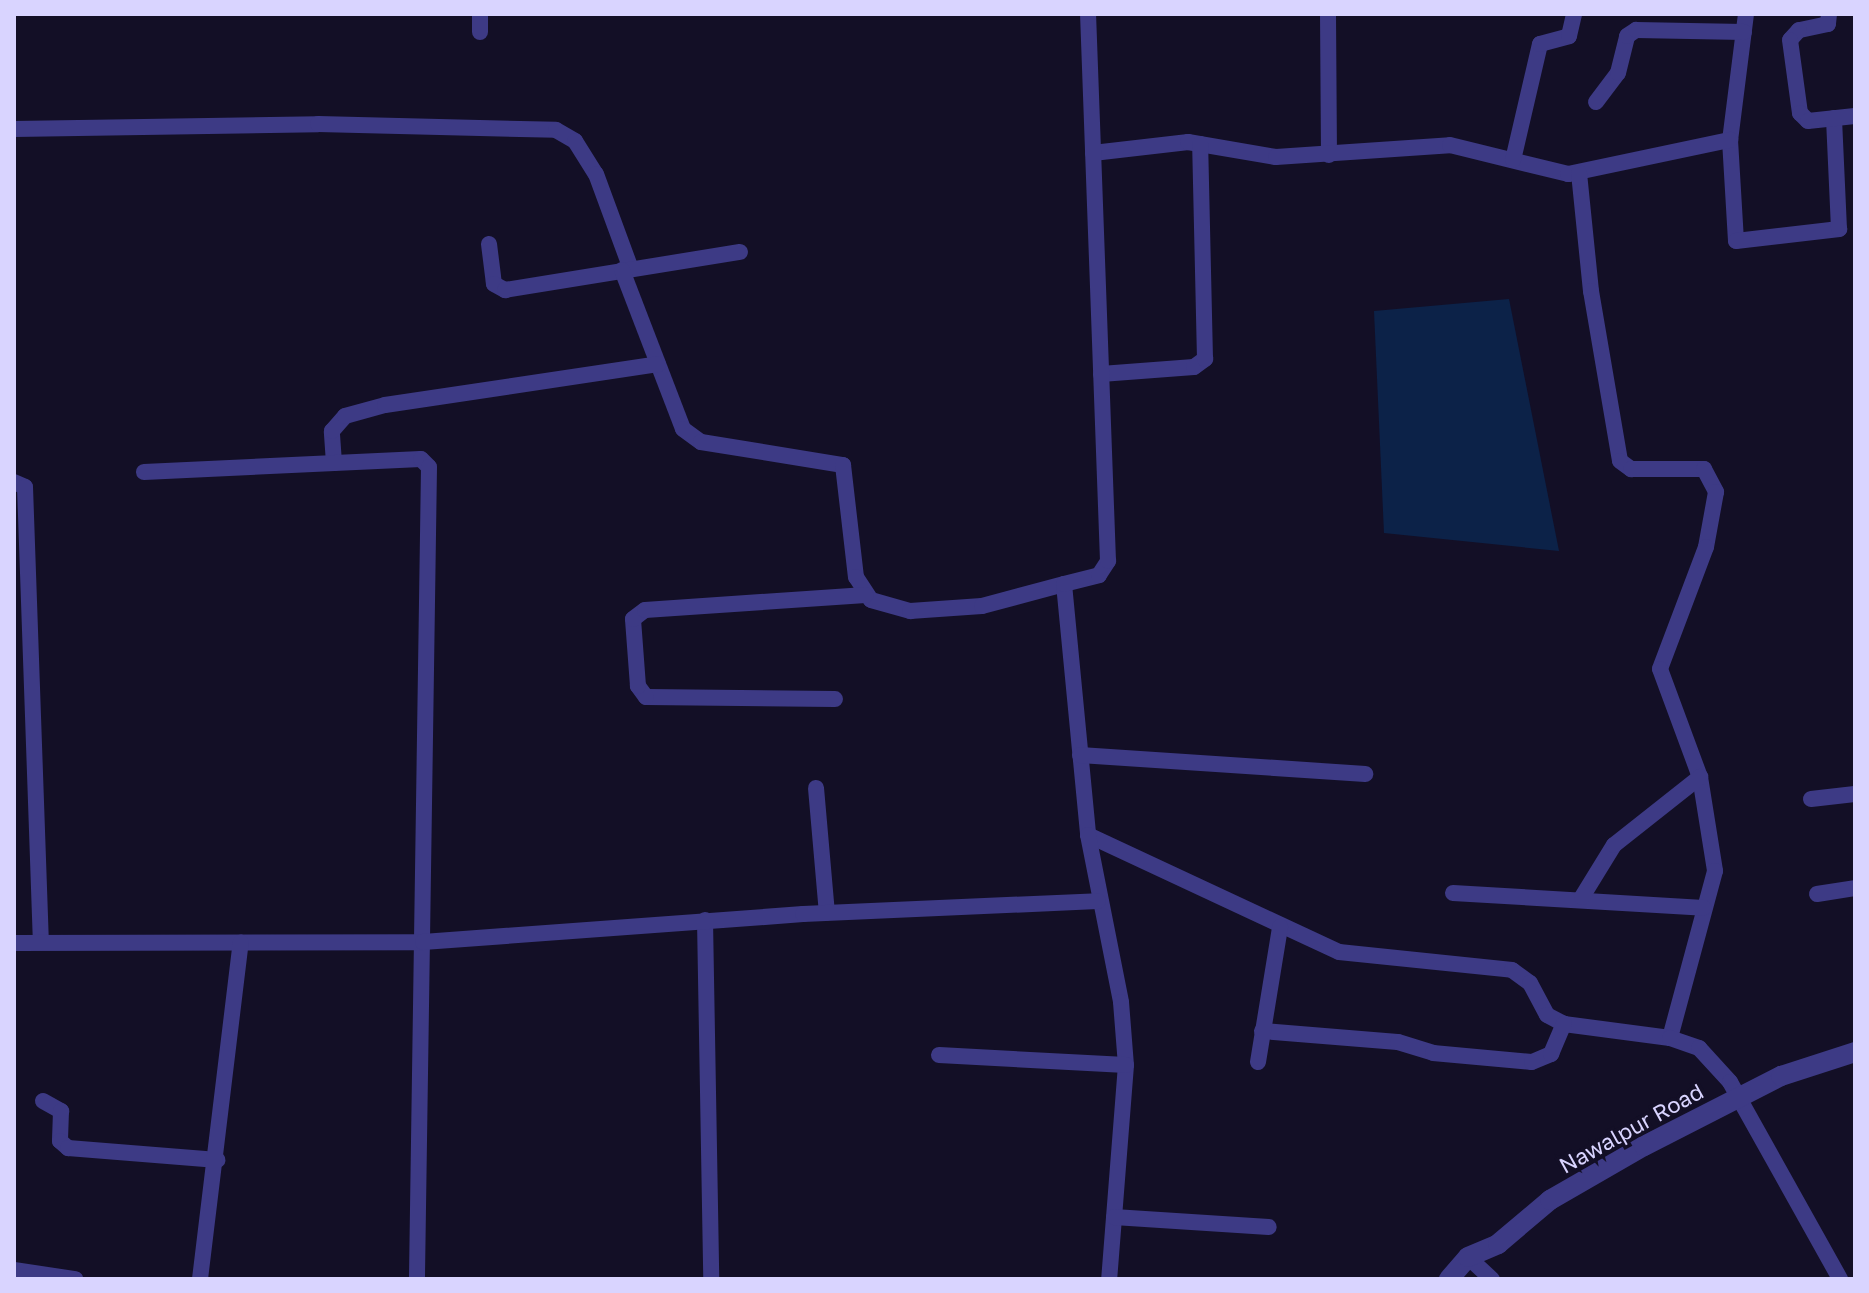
<!DOCTYPE html>
<style>
body{margin:0}
#map{position:relative;width:1869px;height:1293px;overflow:hidden;background:#130f26;font-family:"Golos Text",sans-serif}
div>[style]{position:absolute}
.water>*{inset:0;background:#0c2248}
.minor>*{height:16px;margin:-8px;padding:0 8px;transform-origin:8px;border-radius:8px;background:#3d3a85}
.tertiary>*{height:20px;margin:-10px;padding:0 10px;transform-origin:10px;border-radius:10px;background:#3d3a85}
span{translate:-50% -50%;white-space:nowrap;text-align:center;line-height:1.15;-webkit-text-stroke:7px #130f26;paint-order:stroke}
.street-label{font-size:22px;color:#d9d4ff}
.frame{position:absolute;inset:0;border:16px solid #d9d4ff;pointer-events:none}
</style>
<div id="map">
<div class="water">
<i style="clip-path:polygon(1509px 299px,1559px 551px,1384px 533px,1374px 311px)"></i>
</div>
<div class="minor">
<i style="left:1328px;top:14px;width:141px;rotate:89.6deg"></i>
<i style="left:1746px;top:14px;width:127px;rotate:97.2deg"></i>
<i style="left:1730px;top:140px;width:101px;rotate:86.6deg"></i>
<i style="left:1736px;top:241px;width:104px;rotate:-6.6deg"></i>
<i style="left:1839px;top:229px;width:111px;rotate:-92.6deg"></i>
<i style="left:1829px;top:14px;width:10px;rotate:96deg"></i>
<i style="left:1828px;top:24px;width:30px;rotate:168deg"></i>
<i style="left:1799px;top:30px;width:13px;rotate:132deg"></i>
<i style="left:1790px;top:40px;width:74px;rotate:82.2deg"></i>
<i style="left:1800px;top:113px;width:11px;rotate:45deg"></i>
<i style="left:1808px;top:121px;width:47px;rotate:-6.1deg"></i>
<i style="left:480px;top:32px;width:18px;rotate:-90deg"></i>
<i style="left:1596px;top:102px;width:36px;rotate:-53deg"></i>
<i style="left:1618px;top:73px;width:38px;rotate:-76deg"></i>
<i style="left:1627px;top:36px;width:11px;rotate:-34deg"></i>
<i style="left:1636px;top:30px;width:108px;rotate:1.1deg"></i>
<i style="left:14px;top:129px;width:304px;rotate:-0.9deg"></i>
<i style="left:318px;top:124px;width:238px;rotate:1.4deg"></i>
<i style="left:556px;top:130px;width:22px;rotate:30deg"></i>
<i style="left:575px;top:141px;width:39px;rotate:58deg"></i>
<i style="left:596px;top:174px;width:101px;rotate:69.8deg"></i>
<i style="left:1093px;top:153px;width:96px;rotate:-6.6deg"></i>
<i style="left:1188px;top:142px;width:89px;rotate:9.7deg"></i>
<i style="left:1276px;top:157px;width:174px;rotate:-3.9deg"></i>
<i style="left:1450px;top:145px;width:122px;rotate:13.8deg"></i>
<i style="left:1568px;top:174px;width:166px;rotate:-11.9deg"></i>
<i style="left:1513px;top:160px;width:119px;rotate:-76.9deg"></i>
<i style="left:1540px;top:44px;width:30px;rotate:-15deg"></i>
<i style="left:1569px;top:36px;width:23px;rotate:-77deg"></i>
<i style="left:1579px;top:173px;width:119px;rotate:84.2deg"></i>
<i style="left:1591px;top:291px;width:172px;rotate:80.3deg"></i>
<i style="left:1620px;top:461px;width:14px;rotate:36deg"></i>
<i style="left:1631px;top:469px;width:73px"></i>
<i style="left:1704px;top:469px;width:26px;rotate:62deg"></i>
<i style="left:1716px;top:492px;width:56px;rotate:100.3deg"></i>
<i style="left:1706px;top:547px;width:130px;rotate:110.7deg"></i>
<i style="left:1660px;top:669px;width:115px;rotate:69.7deg"></i>
<i style="left:1700px;top:777px;width:95px;rotate:80.9deg"></i>
<i style="left:1715px;top:871px;width:173px;rotate:105.1deg"></i>
<i style="left:489px;top:244px;width:40px;rotate:82.9deg"></i>
<i style="left:494px;top:284px;width:13px;rotate:29deg"></i>
<i style="left:505px;top:290px;width:238px;rotate:-9.2deg"></i>
<i style="left:622px;top:270px;width:170px;rotate:69deg"></i>
<i style="left:683px;top:429px;width:22px;rotate:36deg"></i>
<i style="left:701px;top:442px;width:144px;rotate:9.2deg"></i>
<i style="left:843px;top:465px;width:113px;rotate:83.4deg"></i>
<i style="left:856px;top:577px;width:27px;rotate:57deg"></i>
<i style="left:871px;top:600px;width:41px;rotate:15.8deg"></i>
<i style="left:910px;top:611px;width:72px;rotate:-4deg"></i>
<i style="left:982px;top:606px;width:85px;rotate:-15deg"></i>
<i style="left:1064px;top:584px;width:252px;rotate:84.5deg"></i>
<i style="left:1088px;top:835px;width:277px;rotate:25deg"></i>
<i style="left:1339px;top:952px;width:174px;rotate:5.9deg"></i>
<i style="left:1512px;top:970px;width:22px;rotate:36deg"></i>
<i style="left:1530px;top:983px;width:36px;rotate:62deg"></i>
<i style="left:1547px;top:1015px;width:19px;rotate:28deg"></i>
<i style="left:1564px;top:1024px;width:107px;rotate:7.5deg"></i>
<i style="left:1670px;top:1038px;width:31px;rotate:19deg"></i>
<i style="left:1699px;top:1048px;width:46px;rotate:47.6deg"></i>
<i style="left:1730px;top:1082px;width:226px;rotate:60.8deg"></i>
<i style="left:1101px;top:374px;width:93px;rotate:-4.3deg"></i>
<i style="left:1194px;top:367px;width:14px;rotate:-36deg"></i>
<i style="left:1205px;top:359px;width:215px;rotate:-91.3deg"></i>
<i style="left:334px;top:463px;width:32px;rotate:-94deg"></i>
<i style="left:332px;top:431px;width:20px;rotate:-49deg"></i>
<i style="left:345px;top:416px;width:41px;rotate:-15.4deg"></i>
<i style="left:385px;top:405px;width:276px;rotate:-8.5deg"></i>
<i style="left:144px;top:472px;width:277px;rotate:-2.7deg"></i>
<i style="left:421px;top:459px;width:11px;rotate:45deg"></i>
<i style="left:429px;top:467px;width:812px;rotate:90.85deg"></i>
<i style="left:14px;top:482px;width:12px;rotate:24deg"></i>
<i style="left:25px;top:487px;width:455px;rotate:88deg"></i>
<i style="left:1064px;top:584px;width:36px;rotate:-14deg"></i>
<i style="left:1099px;top:575px;width:17px;rotate:-57deg"></i>
<i style="left:1108px;top:561px;width:547px;rotate:-92.09deg"></i>
<i style="left:835px;top:699px;width:189px;rotate:-179.4deg"></i>
<i style="left:646px;top:697px;width:14px;rotate:-126deg"></i>
<i style="left:638px;top:686px;width:67px;rotate:-94.3deg"></i>
<i style="left:633px;top:619px;width:15px;rotate:-37deg"></i>
<i style="left:645px;top:610px;width:221px;rotate:-3.9deg"></i>
<i style="left:1080px;top:755px;width:286px;rotate:3.8deg"></i>
<i style="left:816px;top:788px;width:125px;rotate:85deg"></i>
<i style="left:1811px;top:799px;width:44px;rotate:-6.5deg"></i>
<i style="left:1088px;top:835px;width:170px;rotate:78.8deg"></i>
<i style="left:1121px;top:1002px;width:63px;rotate:85.5deg"></i>
<i style="left:1126px;top:1065px;width:215px;rotate:94.5deg"></i>
<i style="left:1453px;top:893px;width:251px;rotate:3.4deg"></i>
<i style="left:1817px;top:894px;width:38px;rotate:-9deg"></i>
<i style="left:1582px;top:897px;width:61px;rotate:-58.4deg"></i>
<i style="left:1614px;top:845px;width:110px;rotate:-38.3deg"></i>
<i style="left:705px;top:920px;width:359px;rotate:89deg"></i>
<i style="left:14px;top:943px;width:409px;rotate:-0.1deg"></i>
<i style="left:423px;top:942px;width:381px;rotate:-4.2deg"></i>
<i style="left:803px;top:914px;width:295px;rotate:-2.5deg"></i>
<i style="left:1262px;top:1031px;width:136px;rotate:4.6deg"></i>
<i style="left:1398px;top:1042px;width:37px;rotate:17deg"></i>
<i style="left:1433px;top:1053px;width:99px;rotate:5.2deg"></i>
<i style="left:1532px;top:1062px;width:21px;rotate:-23deg"></i>
<i style="left:1551px;top:1054px;width:33px;rotate:-67deg"></i>
<i style="left:939px;top:1055px;width:187px;rotate:3.1deg"></i>
<i style="left:1258px;top:1062px;width:137px;rotate:-80.7deg"></i>
<i style="left:43px;top:1101px;width:21px;rotate:29deg"></i>
<i style="left:61px;top:1111px;width:30px;rotate:92deg"></i>
<i style="left:60px;top:1141px;width:11px;rotate:41deg"></i>
<i style="left:68px;top:1148px;width:150px;rotate:4.6deg"></i>
<i style="left:1114px;top:1217px;width:155px;rotate:3.7deg"></i>
<i style="left:1468px;top:1257px;width:33px;rotate:43deg"></i>
<i style="left:14px;top:1270px;width:62px;rotate:8.4deg"></i>
<i style="left:200px;top:1279px;width:339px;rotate:-83.1deg"></i>
</div>
<div class="tertiary">
<i style="left:1449px;top:1279px;width:29px;rotate:-49deg"></i>
<i style="left:1468px;top:1257px;width:33px;rotate:-23deg"></i>
<i style="left:1498px;top:1244px;width:68px;rotate:-40.2deg"></i>
<i style="left:1550px;top:1200px;width:108px;rotate:-29.9deg"></i>
<i style="left:1644px;top:1146px;width:154px;rotate:-27.1deg"></i>
<i style="left:1781px;top:1076px;width:78px;rotate:-18deg"></i>
</div>
<div class="street-label">
<span style="left:1631px;top:1128px;rotate:-29deg">Nawalpur Road</span>
</div>
<div class="frame"></div>
</div>
